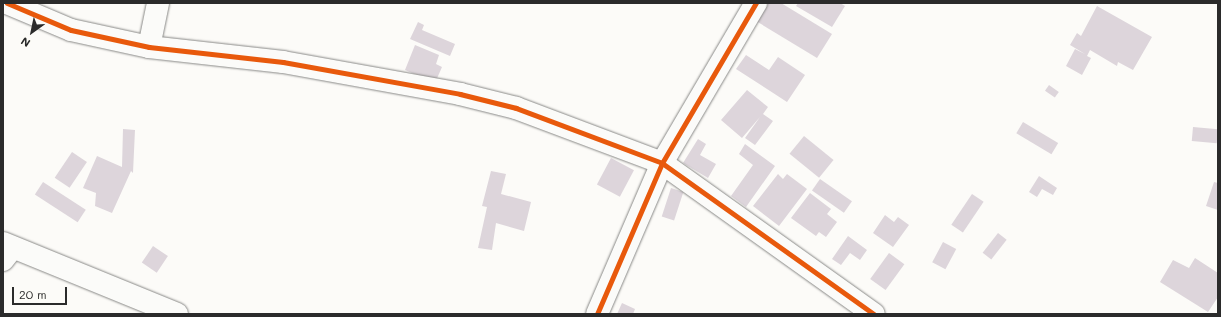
<!DOCTYPE html>
<style>
body{margin:0}
#map{position:relative;width:1221px;height:317px;overflow:hidden;background:#fcfbf8;font-family:Mali,sans-serif}
div>[style]{position:absolute}
.building>*{inset:0;background:#ddd5db;transform-origin:0 0}
.roads{filter:drop-shadow(0 0 1px #898987) drop-shadow(0 0 1px #898987)}
.minor>*{height:22px;margin:-11px;padding:0 11px;transform-origin:11px;border-radius:11px;background:#fbfbf9}
.major>*{height:22px;margin:-11px;padding:0 11px;transform-origin:11px;border-radius:11px;background:#fbfbf9}
.cycleway>*{height:5px;margin:-2.5px;padding:0 2.5px;transform-origin:2.5px;border-radius:2.5px;background:#e8590c}
span{translate:-50% -50%;white-space:nowrap;text-align:center;line-height:1.15;-webkit-text-stroke:4px #fdfcf7;paint-order:stroke}
.frame{position:absolute;inset:0;border:4px solid #2b2b2b;pointer-events:none}
.north{position:absolute;left:12px;top:12px;width:40px;height:40px;-webkit-text-stroke:3px #fdfcf7;paint-order:stroke;rotate:213deg;font-size:11px;font-weight:700;line-height:16px;text-align:center;color:#2b2b2b}
.north::after{content:'';display:block;margin:auto;width:14px;height:18px;background:#2b2b2b;clip-path:polygon(50% 0,100% 100%,50% 72%,0 100%)}
.scale{position:absolute;left:12px;top:287px;width:55px;height:18px;box-sizing:border-box;border:2px solid #2b2b2b;border-top:0;padding-left:5px;font-size:12px;line-height:14px;white-space:nowrap;color:#2b2b2b;-webkit-text-stroke:3px #fdfcf7;paint-order:stroke}
</style>
<div id="map">
<div class="building">
<i style="clip-path:polygon(767px 3px,781px 3px,832px 34px,817px 58px,756px 21px)"></i>
<i style="clip-path:polygon(798px 3px,840px 3px,845px 6px,832px 27px,796px 6px)"></i>
<i style="clip-path:polygon(1097px 6px,1152px 37px,1133px 70px,1118px 62px,1117px 66px,1090px 50px,1087px 56px,1091px 58px,1082px 75px,1066px 66px,1075px 49px,1085px 54px,1070px 45px,1077px 33px,1081px 36px)"></i>
<i style="clip-path:polygon(418px 22px,424px 25px,422px 30px,455px 44px,450px 56px,410px 39px)"></i>
<i style="clip-path:polygon(415px 45px,439px 55px,436px 64px,442px 67px,435px 83px,405px 70px)"></i>
<i style="clip-path:polygon(746px 55px,769px 70px,778px 57px,805px 75px,787px 102px,736px 69px)"></i>
<i style="left:1049px;top:85px;width:12px;height:7px;rotate:35deg"></i>
<i style="clip-path:polygon(747px 90px,768px 107px,763px 114px,773px 121px,755px 145px,745px 138px,760px 117px,742px 138px,721px 120px)"></i>
<i style="left:1023px;top:122px;width:41px;height:13px;rotate:31deg"></i>
<i style="left:1193px;top:127px;width:25px;height:14px;rotate:5deg"></i>
<i style="clip-path:polygon(123px 129px,135px 130px,133px 173px,131px 171px,112px 213px,95px 206px,96px 193px,83px 188px,97px 156px,122px 167px)"></i>
<i style="left:804px;top:136px;width:38px;height:23px;rotate:39deg"></i>
<i style="clip-path:polygon(698px 139px,706px 144px,700px 155px,716px 164px,708px 178px,683px 163px)"></i>
<i style="clip-path:polygon(745px 144px,775px 166px,746px 207px,731px 196px,753px 165px,739px 154px)"></i>
<i style="left:72px;top:152px;width:18px;height:31px;rotate:34deg"></i>
<i style="left:611px;top:158px;width:26px;height:30px;rotate:28deg"></i>
<i style="clip-path:polygon(491px 171px,506px 174px,501px 194px,531px 202px,524px 231px,496px 223px,492px 250px,478px 248px,487px 207px,482px 206px)"></i>
<i style="clip-path:polygon(778px 174px,783px 179px,787px 174px,807px 189px,779px 226px,753px 206px)"></i>
<i style="clip-path:polygon(1039px 176px,1057px 188px,1053px 195px,1042px 189px,1037px 197px,1029px 192px)"></i>
<i style="left:820px;top:179px;width:39px;height:14px;rotate:35deg"></i>
<i style="left:43px;top:182px;width:51px;height:15px;rotate:33deg"></i>
<i style="clip-path:polygon(1214px 182px,1218px 183px,1218px 210px,1206px 206px)"></i>
<i style="left:671px;top:188px;width:13px;height:30px;rotate:18deg"></i>
<i style="clip-path:polygon(810px 193px,831px 209px,827px 214px,837px 222px,826px 237px,819px 232px,816px 236px,791px 218px)"></i>
<i style="left:972px;top:194px;width:14px;height:37px;rotate:34deg"></i>
<i style="clip-path:polygon(885px 215px,894px 222px,898px 217px,909px 225px,893px 247px,873px 233px)"></i>
<i style="left:998px;top:233px;width:11px;height:25px;rotate:38deg"></i>
<i style="clip-path:polygon(848px 236px,867px 250px,860px 260px,850px 253px,841px 265px,832px 259px)"></i>
<i style="left:943px;top:242px;width:15px;height:23px;rotate:28deg"></i>
<i style="left:153px;top:246px;width:18px;height:20px;rotate:34deg"></i>
<i style="left:889px;top:253px;width:19px;height:32px;rotate:36deg"></i>
<i style="clip-path:polygon(1195px 258px,1218px 273px,1218px 297px,1208px 312px,1160px 282px,1173px 260px,1189px 268px)"></i>
<i style="clip-path:polygon(622px 303px,635px 309px,633px 314px,617px 314px)"></i>
</div>
<div class="roads">
<div class="minor">
<i style="left:7px;top:3px;width:69px;rotate:22.9deg"></i>
<i style="left:71px;top:30px;width:80px;rotate:12.3deg"></i>
<i style="left:149px;top:47px;width:135px;rotate:6.4deg"></i>
<i style="left:283px;top:62px;width:180px;rotate:10.2deg"></i>
<i style="left:460px;top:94px;width:58px;rotate:14deg"></i>
<i style="left:516px;top:108px;width:156px;rotate:20.6deg"></i>
<i style="left:662px;top:163px;width:260px;rotate:35.5deg"></i>
<i style="left:149px;top:47px;width:45px;rotate:-78.4deg"></i>
<i style="left:3px;top:260px;width:16px;rotate:-52deg"></i>
<i style="left:597px;top:314px;width:164px;rotate:-66.7deg"></i>
<i style="left:662px;top:163px;width:186px;rotate:-59.6deg"></i>
</div>
<div class="major">
<i style="left:3px;top:243px;width:188px;rotate:22.2deg"></i>
</div>
</div>
<div class="cycleway">
<i style="left:7px;top:3px;width:69px;rotate:22.9deg"></i>
<i style="left:71px;top:30px;width:80px;rotate:12.3deg"></i>
<i style="left:149px;top:47px;width:135px;rotate:6.4deg"></i>
<i style="left:283px;top:62px;width:180px;rotate:10.2deg"></i>
<i style="left:460px;top:94px;width:58px;rotate:14deg"></i>
<i style="left:516px;top:108px;width:156px;rotate:20.6deg"></i>
<i style="left:662px;top:163px;width:260px;rotate:35.5deg"></i>
<i style="left:597px;top:314px;width:164px;rotate:-66.7deg"></i>
<i style="left:662px;top:163px;width:186px;rotate:-59.6deg"></i>
</div>
<div class="frame"></div>
<div class="north">N</div>
<div class="scale">20 m</div>
</div>
